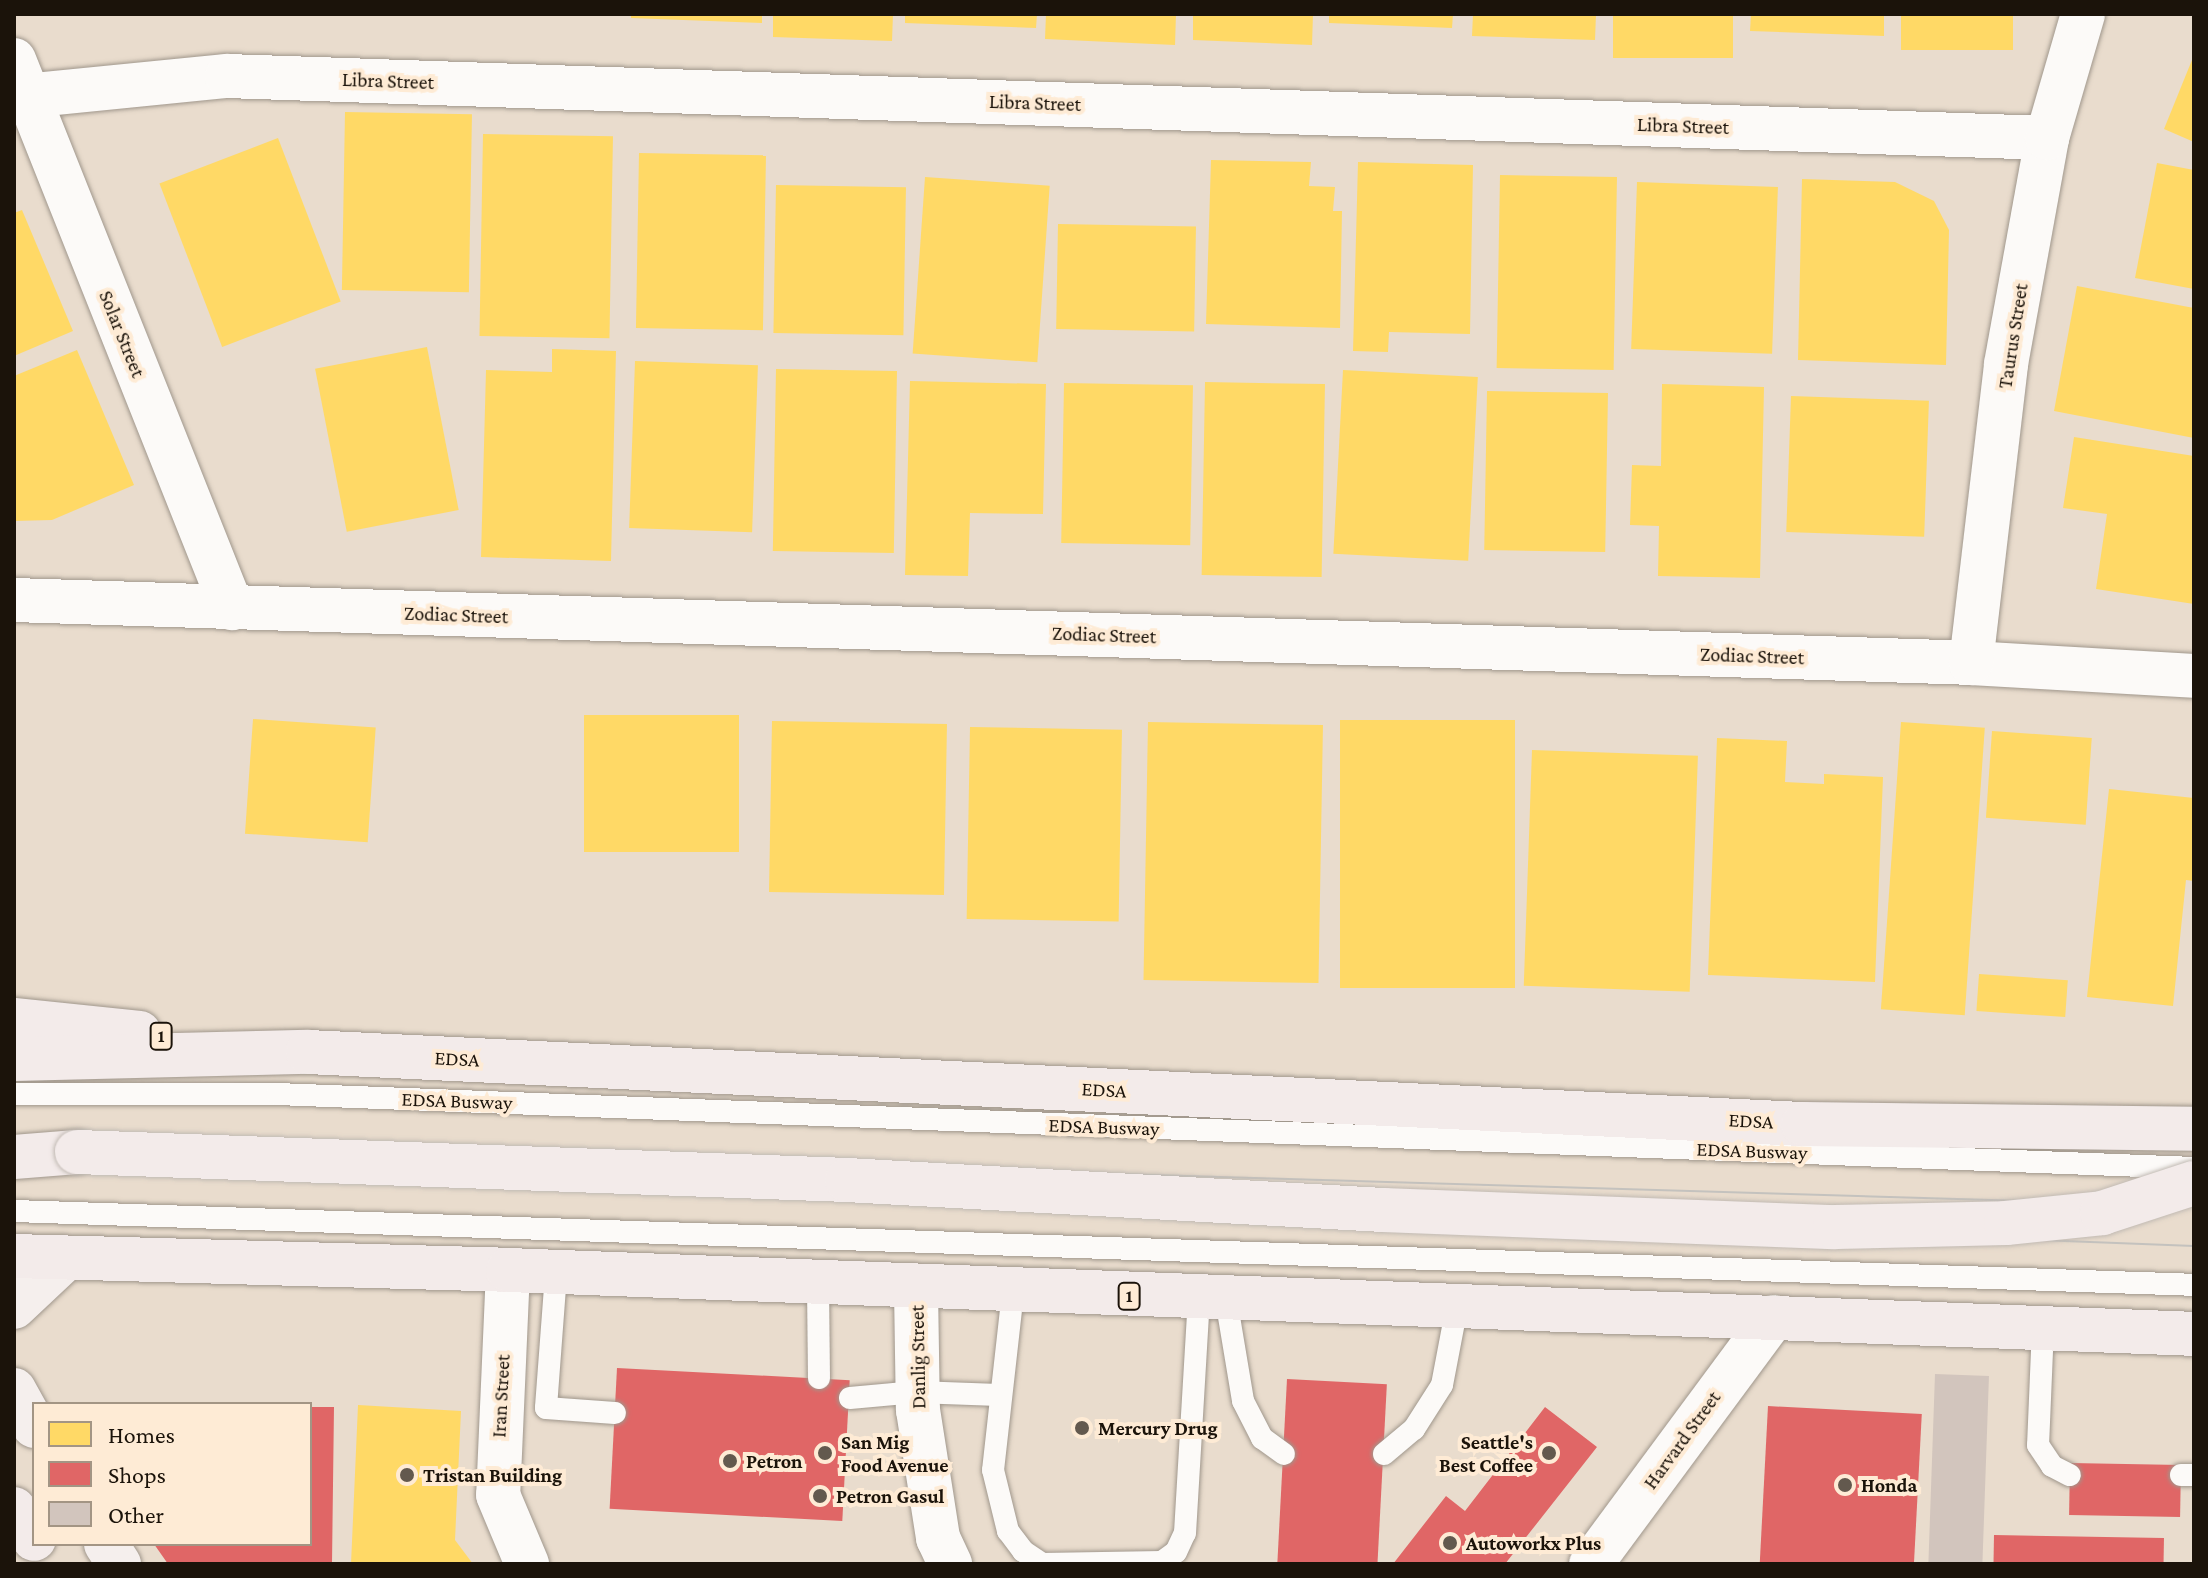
<!DOCTYPE html>
<style>
body{margin:0}
#map{position:relative;width:2208px;height:1578px;overflow:hidden;background:#e9dccd;font-family:"Crimson Pro",serif}
div>[style]{position:absolute}
.homes>*{inset:0;background:#ffd966;transform-origin:0 0}
.shops>*{inset:0;background:#e06666;transform-origin:0 0}
.building>*{inset:0;background:#d2c5bd;transform-origin:0 0}
.roads{filter:drop-shadow(0 0 2px #a0978c) drop-shadow(0 0 2px #a0978c)}
.service>*{height:22px;margin:-11px;padding:0 11px;transform-origin:11px;border-radius:11px;background:#fcfaf8}
.minor>*{height:44px;margin:-22px;padding:0 22px;transform-origin:22px;border-radius:22px;background:#fcfaf8}
.primary>*{height:44px;margin:-22px;padding:0 22px;transform-origin:22px;border-radius:22px;background:#f5efed}
.trunk>*{height:44px;margin:-22px;padding:0 22px;transform-origin:22px;border-radius:22px;background:#f3ebea}
.tram>*{height:2px;margin:-1px;padding:0 1px;transform-origin:1px;border-radius:1px;background:#c4c2be}
.bridges{filter:drop-shadow(0 0 2px #c1bab3) drop-shadow(0 0 2px #c1bab3)}
.trunk-bridge>*{height:44px;margin:-22px;padding:0 22px;transform-origin:22px;border-radius:22px;background:#f3ebea}
.dots>*{width:22px;height:22px;translate:-50% -50%;box-sizing:border-box;border:4px solid #feebd5;border-radius:50%}
span{translate:-50% -50%;white-space:nowrap;text-align:center;line-height:1.15;-webkit-text-stroke:8px #feebd5;paint-order:stroke}
.shield-label span{padding:2px 6px;background:#feebd5;border:2px solid;border-radius:6px;-webkit-text-stroke-width:0}
.shield-label{font-size:18px;color:#1b130a;font-weight:700}
.street-label{font-size:20px;color:#1b130a}
.poi-label{font-size:20px;color:#1b130a;font-weight:700}
.left{translate:0 -50%;text-align:left}
.right{translate:-100% -50%;text-align:right}
.frame{position:absolute;inset:0;border:16px solid #1b130a;pointer-events:none}
.legend{position:absolute;left:32px;top:1402px;width:280px;height:144px;box-sizing:border-box;background:#feebd5;border:2px solid #a39584;margin:0;padding:10px 14px;list-style:none;font-size:24px;color:#1b130a}
.legend li{display:flex;align-items:center;gap:16px;height:40px}
.legend b{width:40px;border:2px solid #a39584}
</style>
<div id="map">
<div class="homes">
<i style="clip-path:polygon(631px 14px,762px 14px,762px 23px,631px 18px)"></i>
<i style="clip-path:polygon(773px 14px,893px 14px,892px 41px,773px 37px)"></i>
<i style="clip-path:polygon(905px 14px,1037px 14px,1036px 28px,905px 23px)"></i>
<i style="clip-path:polygon(1046px 14px,1176px 14px,1175px 45px,1045px 39px)"></i>
<i style="clip-path:polygon(1193px 14px,1313px 14px,1312px 45px,1193px 40px)"></i>
<i style="clip-path:polygon(1329px 14px,1453px 14px,1452px 28px,1329px 23px)"></i>
<i style="clip-path:polygon(1473px 14px,1596px 14px,1595px 40px,1472px 36px)"></i>
<i style="left:1613px;top:14px;width:120px;height:44px"></i>
<i style="clip-path:polygon(1751px 14px,1884px 14px,1884px 36px,1750px 31px)"></i>
<i style="left:1901px;top:14px;width:112px;height:36px"></i>
<i style="clip-path:polygon(2194px 55px,2194px 142px,2164px 129px)"></i>
<i style="left:345px;top:112px;width:127px;height:178px;rotate:1deg"></i>
<i style="left:483px;top:134px;width:130px;height:202px;rotate:1deg"></i>
<i style="left:278px;top:138px;width:175px;height:127px;rotate:69deg"></i>
<i style="left:639px;top:153px;width:127px;height:175px;rotate:1deg"></i>
<i style="clip-path:polygon(1211px 160px,1311px 162px,1309px 186px,1335px 187px,1333px 211px,1342px 211px,1340px 328px,1206px 324px)"></i>
<i style="clip-path:polygon(1358px 162px,1473px 165px,1470px 334px,1389px 332px,1388px 352px,1353px 351px)"></i>
<i style="clip-path:polygon(2157px 163px,2194px 170px,2194px 289px,2135px 278px)"></i>
<i style="left:1500px;top:175px;width:117px;height:193px;rotate:1deg"></i>
<i style="left:925px;top:177px;width:125px;height:177px;rotate:4deg"></i>
<i style="clip-path:polygon(1802px 179px,1895px 182px,1934px 201px,1949px 230px,1946px 365px,1798px 360px)"></i>
<i style="left:1637px;top:182px;width:141px;height:167px;rotate:2deg"></i>
<i style="left:776px;top:185px;width:130px;height:148px;rotate:1deg"></i>
<i style="clip-path:polygon(22px 210px,73px 331px,14px 356px,14px 213px)"></i>
<i style="left:1058px;top:224px;width:138px;height:105px;rotate:1deg"></i>
<i style="clip-path:polygon(2077px 286px,2194px 308px,2194px 438px,2054px 411px)"></i>
<i style="left:427px;top:347px;width:166px;height:114px;rotate:79deg"></i>
<i style="clip-path:polygon(552px 349px,616px 351px,611px 561px,481px 557px,486px 370px,552px 372px)"></i>
<i style="clip-path:polygon(77px 350px,134px 485px,52px 520px,14px 521px,14px 376px)"></i>
<i style="left:635px;top:361px;width:123px;height:167px;rotate:2deg"></i>
<i style="left:776px;top:369px;width:121px;height:182px;rotate:1deg"></i>
<i style="left:1343px;top:370px;width:135px;height:184px;rotate:3deg"></i>
<i style="clip-path:polygon(910px 381px,1046px 384px,1043px 514px,970px 513px,968px 576px,905px 575px)"></i>
<i style="left:1205px;top:382px;width:120px;height:193px;rotate:1deg"></i>
<i style="left:1064px;top:383px;width:129px;height:160px;rotate:1deg"></i>
<i style="clip-path:polygon(1662px 384px,1764px 387px,1760px 578px,1658px 576px,1659px 526px,1630px 525px,1632px 465px,1661px 466px)"></i>
<i style="left:1487px;top:391px;width:121px;height:159px;rotate:1deg"></i>
<i style="left:1791px;top:396px;width:138px;height:136px;rotate:2deg"></i>
<i style="clip-path:polygon(2074px 437px,2194px 456px,2194px 604px,2096px 589px,2107px 514px,2063px 508px)"></i>
<i style="left:584px;top:715px;width:155px;height:137px"></i>
<i style="left:253px;top:719px;width:123px;height:115px;rotate:4deg"></i>
<i style="left:1340px;top:720px;width:175px;height:268px"></i>
<i style="left:772px;top:721px;width:175px;height:171px;rotate:1deg"></i>
<i style="left:1148px;top:722px;width:175px;height:258px;rotate:1deg"></i>
<i style="left:1901px;top:722px;width:84px;height:288px;rotate:4deg"></i>
<i style="left:970px;top:727px;width:152px;height:192px;rotate:1deg"></i>
<i style="left:1992px;top:731px;width:100px;height:87px;rotate:4deg"></i>
<i style="clip-path:polygon(1717px 738px,1787px 741px,1785px 782px,1824px 784px,1824px 774px,1883px 777px,1875px 982px,1708px 975px)"></i>
<i style="left:1532px;top:750px;width:166px;height:236px;rotate:2deg"></i>
<i style="clip-path:polygon(2109px 789px,2194px 798px,2194px 881px,2186px 880px,2173px 1006px,2087px 997px)"></i>
<i style="left:1979px;top:974px;width:89px;height:37px;rotate:4deg"></i>
<i style="clip-path:polygon(358px 1405px,461px 1411px,455px 1540px,473px 1564px,351px 1564px)"></i>
</div>
<div class="shops">
<i style="left:617px;top:1368px;width:233px;height:141px;rotate:3deg"></i>
<i style="left:1287px;top:1379px;width:100px;height:185px;rotate:3deg"></i>
<i style="left:1768px;top:1406px;width:154px;height:158px;rotate:3deg"></i>
<i style="clip-path:polygon(310px 1407px,334px 1407px,332px 1564px,168px 1564px,154px 1544px,310px 1544px)"></i>
<i style="clip-path:polygon(1545px 1407px,1597px 1447px,1505px 1564px,1393px 1564px,1446px 1496px,1465px 1511px)"></i>
<i style="left:2070px;top:1463px;width:111px;height:52px;rotate:1deg"></i>
<i style="left:1994px;top:1535px;width:170px;height:29px;rotate:1deg"></i>
</div>
<div class="building">
<i style="left:1935px;top:1374px;width:54px;height:190px;rotate:2deg"></i>
</div>
<div class="roads">
<div class="service">
<i style="left:14px;top:1094px;width:263px"></i>
<i style="left:277px;top:1094px;width:1918px;rotate:2.21deg"></i>
<i style="left:14px;top:1211px;width:2181px;rotate:1.94deg"></i>
<i style="left:556px;top:1274px;width:134px;rotate:94.3deg"></i>
<i style="left:546px;top:1408px;width:69px;rotate:4.1deg"></i>
<i style="left:818px;top:1285px;width:93px;rotate:89.4deg"></i>
<i style="left:1013px;top:1292px;width:179px;rotate:96.4deg"></i>
<i style="left:993px;top:1470px;width:63px;rotate:76.2deg"></i>
<i style="left:1008px;top:1531px;width:25px;rotate:53deg"></i>
<i style="left:1023px;top:1551px;width:23px;rotate:34deg"></i>
<i style="left:1042px;top:1564px;width:120px;rotate:-1deg"></i>
<i style="left:1162px;top:1562px;width:17px;rotate:-36deg"></i>
<i style="left:1176px;top:1552px;width:21px;rotate:-65deg"></i>
<i style="left:1185px;top:1533px;width:235px;rotate:-86.6deg"></i>
<i style="left:1226px;top:1299px;width:103px;rotate:80.5deg"></i>
<i style="left:1243px;top:1401px;width:42px;rotate:62.8deg"></i>
<i style="left:1262px;top:1438px;width:27px;rotate:36deg"></i>
<i style="left:2043px;top:1327px;width:118px;rotate:92.4deg"></i>
<i style="left:2038px;top:1445px;width:25px;rotate:56deg"></i>
<i style="left:2052px;top:1466px;width:20px;rotate:27deg"></i>
<i style="left:850px;top:1398px;width:66px;rotate:-5.2deg"></i>
<i style="left:916px;top:1392px;width:83px;rotate:2.1deg"></i>
<i style="left:1384px;top:1454px;width:39px;rotate:-40deg"></i>
<i style="left:1414px;top:1429px;width:52px;rotate:-57.5deg"></i>
<i style="left:1442px;top:1385px;width:80px;rotate:-79.2deg"></i>
<i style="left:2181px;top:1475px;width:13px"></i>
</div>
<div class="minor">
<i style="left:14px;top:60px;width:590px;rotate:68.31deg"></i>
<i style="left:25px;top:96px;width:203px;rotate:-5.7deg"></i>
<i style="left:227px;top:76px;width:1821px;rotate:1.95deg"></i>
<i style="left:14px;top:600px;width:1958px;rotate:1.84deg"></i>
<i style="left:1971px;top:663px;width:223px;rotate:3.3deg"></i>
<i style="left:1971px;top:663px;width:301px;rotate:-83.3deg"></i>
<i style="left:2006px;top:364px;width:230px;rotate:-79.7deg"></i>
<i style="left:2047px;top:138px;width:129px;rotate:-73.8deg"></i>
<i style="left:508px;top:1270px;width:225px;rotate:92.5deg"></i>
<i style="left:498px;top:1495px;width:75px;rotate:67.2deg"></i>
<i style="left:916px;top:1289px;width:121px;rotate:89.1deg"></i>
<i style="left:918px;top:1410px;width:130px;rotate:81.1deg"></i>
<i style="left:938px;top:1538px;width:29px;rotate:65deg"></i>
<i style="left:1591px;top:1564px;width:307px;rotate:-53.5deg"></i>
</div>
<div class="primary">
<i style="left:14px;top:1307px;width:69px;rotate:-43.2deg"></i>
<i style="left:14px;top:1390px;width:41px;rotate:60.9deg"></i>
<i style="left:106px;top:1544px;width:24px;rotate:57deg"></i>
</div>
<div class="trunk">
<i style="left:14px;top:1020px;width:126px;rotate:5.9deg"></i>
<i style="left:14px;top:1059px;width:294px;rotate:-1.4deg"></i>
<i style="left:308px;top:1052px;width:1497px;rotate:2.76deg"></i>
<i style="left:1803px;top:1124px;width:391px;rotate:0.7deg"></i>
<i style="left:14px;top:1157px;width:63px;rotate:-4.5deg"></i>
<i style="left:14px;top:1256px;width:494px;rotate:1.6deg"></i>
<i style="left:508px;top:1270px;width:1687px;rotate:2.17deg"></i>
<i style="left:14px;top:1509px;width:36px;rotate:56deg"></i>
</div>
</div>
<div class="tram">
<i style="left:848px;top:1166px;width:1347px;rotate:1.7deg"></i>
<i style="left:846px;top:1194px;width:1349px;rotate:2.21deg"></i>
</div>
<div class="bridges">
<div class="trunk-bridge">
<i style="left:77px;top:1152px;width:771px;rotate:2.08deg"></i>
<i style="left:847px;top:1180px;width:537px;rotate:3.2deg"></i>
<i style="left:1383px;top:1210px;width:452px;rotate:2.2deg"></i>
<i style="left:1835px;top:1227px;width:171px;rotate:-1.3deg"></i>
<i style="left:2006px;top:1223px;width:97px;rotate:-5.9deg"></i>
<i style="left:2102px;top:1213px;width:97px;rotate:-18.1deg"></i>
</div>
</div>
<div class="dots">
<i style="left:1082px;top:1428px;background:#63594e"></i>
<i style="left:825px;top:1453px;background:#63594e"></i>
<i style="left:1549px;top:1453px;background:#63594e"></i>
<i style="left:730px;top:1461px;background:#63594e"></i>
<i style="left:407px;top:1475px;background:#63594e"></i>
<i style="left:1845px;top:1485px;background:#63594e"></i>
<i style="left:820px;top:1496px;background:#63594e"></i>
<i style="left:1450px;top:1543px;background:#63594e"></i>
</div>
<div class="shield-label">
<span style="left:161px;top:1036px">1</span>
<span style="left:1129px;top:1296px">1</span>
</div>
<div class="street-label">
<span style="left:388px;top:81px;rotate:2deg">Libra Street</span>
<span style="left:1035px;top:103px;rotate:2deg">Libra Street</span>
<span style="left:1683px;top:126px;rotate:2deg">Libra Street</span>
<span style="left:122px;top:334px;rotate:68deg">Solar Street</span>
<span style="left:2013px;top:336px;rotate:-81deg">Taurus Street</span>
<span style="left:456px;top:615px;rotate:2deg">Zodiac Street</span>
<span style="left:1104px;top:635px;rotate:2deg">Zodiac Street</span>
<span style="left:1752px;top:656px;rotate:2deg">Zodiac Street</span>
<span style="left:457px;top:1059px;rotate:3deg">EDSA</span>
<span style="left:1104px;top:1090px;rotate:3deg">EDSA</span>
<span style="left:457px;top:1101px;rotate:2deg">EDSA Busway</span>
<span style="left:1751px;top:1121px;rotate:3deg">EDSA</span>
<span style="left:1104px;top:1127px;rotate:2deg">EDSA Busway</span>
<span style="left:1752px;top:1151px;rotate:2deg">EDSA Busway</span>
<span style="left:918px;top:1357px;rotate:-91deg">Danlig Street</span>
<span style="left:501px;top:1396px;rotate:-87deg">Iran Street</span>
<span style="left:1682px;top:1440px;rotate:-54deg">Harvard Street</span>
</div>
<div class="poi-label">
<span class="left" style="left:1098px;top:1428px">Mercury Drug</span>
<span class="left" style="left:841px;top:1454px">San Mig<br>Food Avenue</span>
<span class="right" style="left:1533px;top:1454px">Seattle's<br>Best Coffee</span>
<span class="left" style="left:746px;top:1461px">Petron</span>
<span class="left" style="left:423px;top:1475px">Tristan Building</span>
<span class="left" style="left:1861px;top:1485px">Honda</span>
<span class="left" style="left:836px;top:1496px">Petron Gasul</span>
<span class="left" style="left:1466px;top:1543px">Autoworkx Plus</span>
</div>
<div class="frame"></div>
<ul class="legend">
<li><b style="height:22px;background:#ffd966"></b>Homes</li>
<li><b style="height:22px;background:#e06666"></b>Shops</li>
<li><b style="height:22px;background:#d2c5bd"></b>Other</li>
</ul>
</div>
